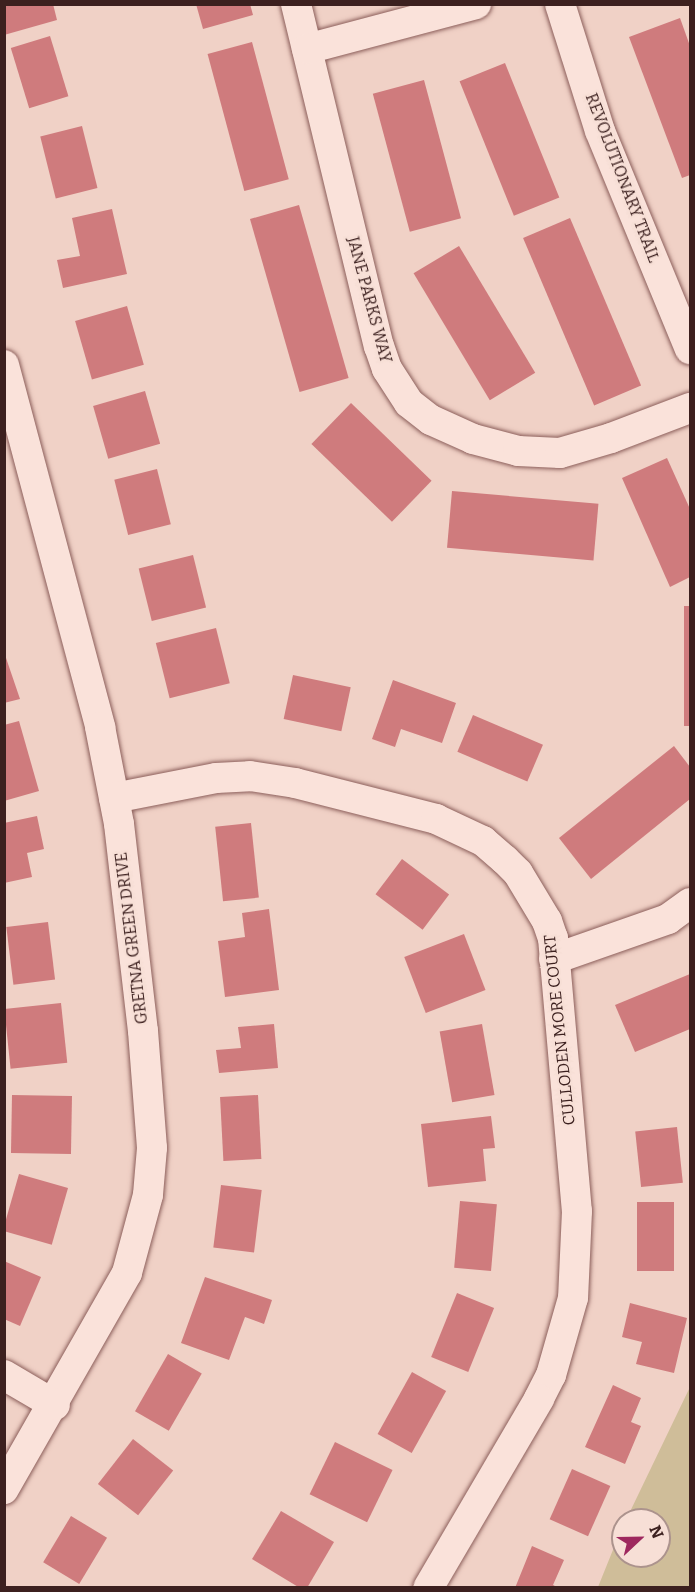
<!DOCTYPE html>
<style>
body{margin:0}
#map{position:relative;width:695px;height:1592px;overflow:hidden;background:#f0d1c6;font-family:Bitter,serif}
div>[style]{position:absolute}
.green>*{inset:0;background:#cfbd99}
.building>*{inset:0;background:#cf7b7d;transform-origin:0 0}
.roads{filter:drop-shadow(0 0 2px #8c5f5b) drop-shadow(0 0 2px #8c5f5b)}
.minor>*{height:30px;margin:-15px;padding:0 15px;transform-origin:15px;border-radius:15px;background:#fae2da}
span{translate:-50% -50%;white-space:nowrap;text-align:center;line-height:1.15;-webkit-text-stroke:4.5px #f7dfd6;paint-order:stroke}
.street-label{font-size:16px;color:#3c201f}
.frame{position:absolute;inset:0;border:6px solid #3c201f;pointer-events:none}
.north{position:absolute;left:611px;top:1508px;width:60px;height:60px;box-sizing:border-box;background:#f7dfd6;border:2px solid #ac938d;border-radius:50%;rotate:68deg;font-size:16px;font-weight:700;line-height:24px;text-align:center;color:#3c201f}
.north::after{content:'';display:block;margin:auto;width:21px;height:27px;background:#9e285e;clip-path:polygon(50% 0,100% 100%,50% 72%,0 100%)}
</style>
<div id="map">
<div class="green">
<i style="clip-path:polygon(690px 1387px,690px 1587px,598px 1587px,623px 1525px,623px 1556px,659px 1556px,659px 1520px,626px 1520px)"></i>
</div>
<div class="building">
<i style="clip-path:polygon(4px 4px,53px 4px,57px 20px,4px 35px)"></i>
<i style="clip-path:polygon(196px 4px,250px 4px,253px 15px,203px 29px)"></i>
<i style="clip-path:polygon(680px 18px,690px 46px,690px 175px,682px 178px,629px 37px)"></i>
<i style="left:50px;top:36px;width:63px;height:41px;rotate:73deg"></i>
<i style="left:252px;top:42px;width:142px;height:46px;rotate:75deg"></i>
<i style="left:505px;top:63px;width:145px;height:49px;rotate:68deg"></i>
<i style="left:424px;top:80px;width:143px;height:53px;rotate:75deg"></i>
<i style="left:82px;top:126px;width:64px;height:43px;rotate:76deg"></i>
<i style="left:299px;top:205px;width:180px;height:51px;rotate:74deg"></i>
<i style="clip-path:polygon(112px 209px,127px 274px,63px 288px,57px 260px,80px 256px,72px 218px)"></i>
<i style="left:570px;top:218px;width:182px;height:51px;rotate:67deg"></i>
<i style="left:459px;top:246px;width:148px;height:53px;rotate:59deg"></i>
<i style="left:127px;top:306px;width:61px;height:54px;rotate:74deg"></i>
<i style="left:145px;top:391px;width:55px;height:54px;rotate:74deg"></i>
<i style="left:351px;top:403px;width:112px;height:57px;rotate:44deg"></i>
<i style="clip-path:polygon(667px 458px,690px 509px,690px 577px,670px 587px,622px 478px)"></i>
<i style="left:157px;top:469px;width:57px;height:44px;rotate:76deg"></i>
<i style="left:452px;top:491px;width:147px;height:57px;rotate:5deg"></i>
<i style="left:193px;top:555px;width:54px;height:56px;rotate:76deg"></i>
<i style="left:684px;top:606px;width:6px;height:120px"></i>
<i style="left:216px;top:628px;width:57px;height:62px;rotate:76deg"></i>
<i style="clip-path:polygon(4px 652px,20px 699px,4px 703px)"></i>
<i style="left:293px;top:675px;width:59px;height:45px;rotate:12deg"></i>
<i style="clip-path:polygon(393px 680px,456px 703px,442px 743px,401px 729px,395px 747px,372px 739px)"></i>
<i style="left:473px;top:715px;width:76px;height:40px;rotate:23deg"></i>
<i style="clip-path:polygon(19px 721px,39px 791px,4px 801px,4px 725px)"></i>
<i style="clip-path:polygon(674px 746px,690px 767px,690px 799px,591px 879px,559px 838px)"></i>
<i style="clip-path:polygon(37px 816px,44px 849px,27px 853px,32px 877px,4px 883px,4px 823px)"></i>
<i style="left:251px;top:823px;width:75px;height:36px;rotate:84deg"></i>
<i style="left:402px;top:859px;width:59px;height:44px;rotate:37deg"></i>
<i style="clip-path:polygon(269px 909px,279px 990px,225px 997px,218px 941px,245px 937px,242px 913px)"></i>
<i style="left:48px;top:922px;width:58px;height:42px;rotate:83deg"></i>
<i style="left:464px;top:934px;width:60px;height:64px;rotate:69deg"></i>
<i style="clip-path:polygon(690px 974px,690px 1029px,635px 1052px,615px 1005px)"></i>
<i style="left:61px;top:1003px;width:60px;height:57px;rotate:84deg"></i>
<i style="clip-path:polygon(274px 1024px,278px 1068px,219px 1073px,216px 1050px,241px 1048px,238px 1027px)"></i>
<i style="left:482px;top:1024px;width:72px;height:43px;rotate:80deg"></i>
<i style="left:12px;top:1095px;width:60px;height:58px;rotate:1deg"></i>
<i style="left:258px;top:1095px;width:64px;height:38px;rotate:87deg"></i>
<i style="clip-path:polygon(491px 1116px,495px 1148px,483px 1149px,486px 1181px,428px 1187px,421px 1124px)"></i>
<i style="left:677px;top:1127px;width:56px;height:42px;rotate:84deg"></i>
<i style="left:19px;top:1174px;width:51px;height:59px;rotate:16deg"></i>
<i style="left:221px;top:1185px;width:41px;height:63px;rotate:7deg"></i>
<i style="left:460px;top:1201px;width:37px;height:67px;rotate:5deg"></i>
<i style="left:637px;top:1202px;width:37px;height:69px"></i>
<i style="clip-path:polygon(4px 1261px,41px 1277px,20px 1326px,4px 1319px)"></i>
<i style="clip-path:polygon(205px 1277px,272px 1300px,264px 1324px,245px 1317px,229px 1360px,181px 1343px)"></i>
<i style="left:457px;top:1293px;width:40px;height:69px;rotate:22deg"></i>
<i style="clip-path:polygon(630px 1303px,687px 1318px,674px 1373px,636px 1364px,642px 1342px,622px 1337px)"></i>
<i style="left:168px;top:1354px;width:39px;height:66px;rotate:30deg"></i>
<i style="left:412px;top:1372px;width:39px;height:71px;rotate:29deg"></i>
<i style="clip-path:polygon(613px 1385px,641px 1398px,631px 1422px,641px 1426px,625px 1464px,585px 1447px)"></i>
<i style="left:133px;top:1439px;width:51px;height:57px;rotate:38deg"></i>
<i style="left:335px;top:1442px;width:64px;height:58px;rotate:26deg"></i>
<i style="left:572px;top:1469px;width:42px;height:55px;rotate:24deg"></i>
<i style="clip-path:polygon(281px 1511px,334px 1542px,307px 1588px,300px 1588px,252px 1559px)"></i>
<i style="left:71px;top:1516px;width:42px;height:54px;rotate:31deg"></i>
<i style="clip-path:polygon(532px 1546px,564px 1560px,553px 1585px,559px 1588px,515px 1588px)"></i>
</div>
<div class="roads">
<div class="minor">
<i style="left:296px;top:4px;width:352px;rotate:76.4deg"></i>
<i style="left:379px;top:346px;width:24px;rotate:71deg"></i>
<i style="left:387px;top:369px;width:40px;rotate:57.1deg"></i>
<i style="left:409px;top:403px;width:28px;rotate:38deg"></i>
<i style="left:431px;top:420px;width:46px;rotate:24.3deg"></i>
<i style="left:473px;top:439px;width:47px;rotate:14.9deg"></i>
<i style="left:518px;top:451px;width:42px;rotate:2.7deg"></i>
<i style="left:560px;top:453px;width:53px;rotate:-16.4deg"></i>
<i style="left:611px;top:438px;width:85px;rotate:-20.8deg"></i>
<i style="left:560px;top:4px;width:133px;rotate:72.5deg"></i>
<i style="left:600px;top:131px;width:236px;rotate:67.6deg"></i>
<i style="left:307px;top:49px;width:175px;rotate:-14.9deg"></i>
<i style="left:4px;top:365px;width:375px;rotate:75.1deg"></i>
<i style="left:100px;top:727px;width:99px;rotate:78.9deg"></i>
<i style="left:119px;top:824px;width:208px;rotate:83.4deg"></i>
<i style="left:143px;top:1031px;width:117px;rotate:85.6deg"></i>
<i style="left:152px;top:1148px;width:47px;rotate:94.9deg"></i>
<i style="left:148px;top:1195px;width:81px;rotate:105.1deg"></i>
<i style="left:127px;top:1273px;width:249px;rotate:119.7deg"></i>
<i style="left:114px;top:798px;width:104px;rotate:-11.1deg"></i>
<i style="left:216px;top:778px;width:34px;rotate:-3deg"></i>
<i style="left:250px;top:776px;width:46px;rotate:8.8deg"></i>
<i style="left:295px;top:783px;width:146px;rotate:14.3deg"></i>
<i style="left:436px;top:819px;width:52px;rotate:25.1deg"></i>
<i style="left:483px;top:841px;width:29px;rotate:41deg"></i>
<i style="left:505px;top:860px;width:18px;rotate:45deg"></i>
<i style="left:518px;top:873px;width:56px;rotate:58.9deg"></i>
<i style="left:547px;top:921px;width:18px;rotate:71deg"></i>
<i style="left:553px;top:938px;width:274px;rotate:85deg"></i>
<i style="left:577px;top:1211px;width:87px;rotate:92.6deg"></i>
<i style="left:573px;top:1298px;width:80px;rotate:105.9deg"></i>
<i style="left:551px;top:1375px;width:27px;rotate:117deg"></i>
<i style="left:539px;top:1399px;width:219px;rotate:120.4deg"></i>
<i style="left:554px;top:959px;width:121px;rotate:-19.3deg"></i>
<i style="left:668px;top:919px;width:27px;rotate:-36deg"></i>
<i style="left:4px;top:1375px;width:59px;rotate:30.5deg"></i>
</div>
</div>
<div class="street-label">
<span style="left:622px;top:178px;rotate:69deg">REVOLUTIONARY TRAIL</span>
<span style="left:369px;top:300px;rotate:75deg">JANE PARKS WAY</span>
<span style="left:132px;top:938px;rotate:-97deg">GRETNA GREEN DRIVE</span>
<span style="left:560px;top:1030px;rotate:-96deg">CULLODEN MORE COURT</span>
</div>
<div class="frame"></div>
<div class="north">N</div>
</div>
